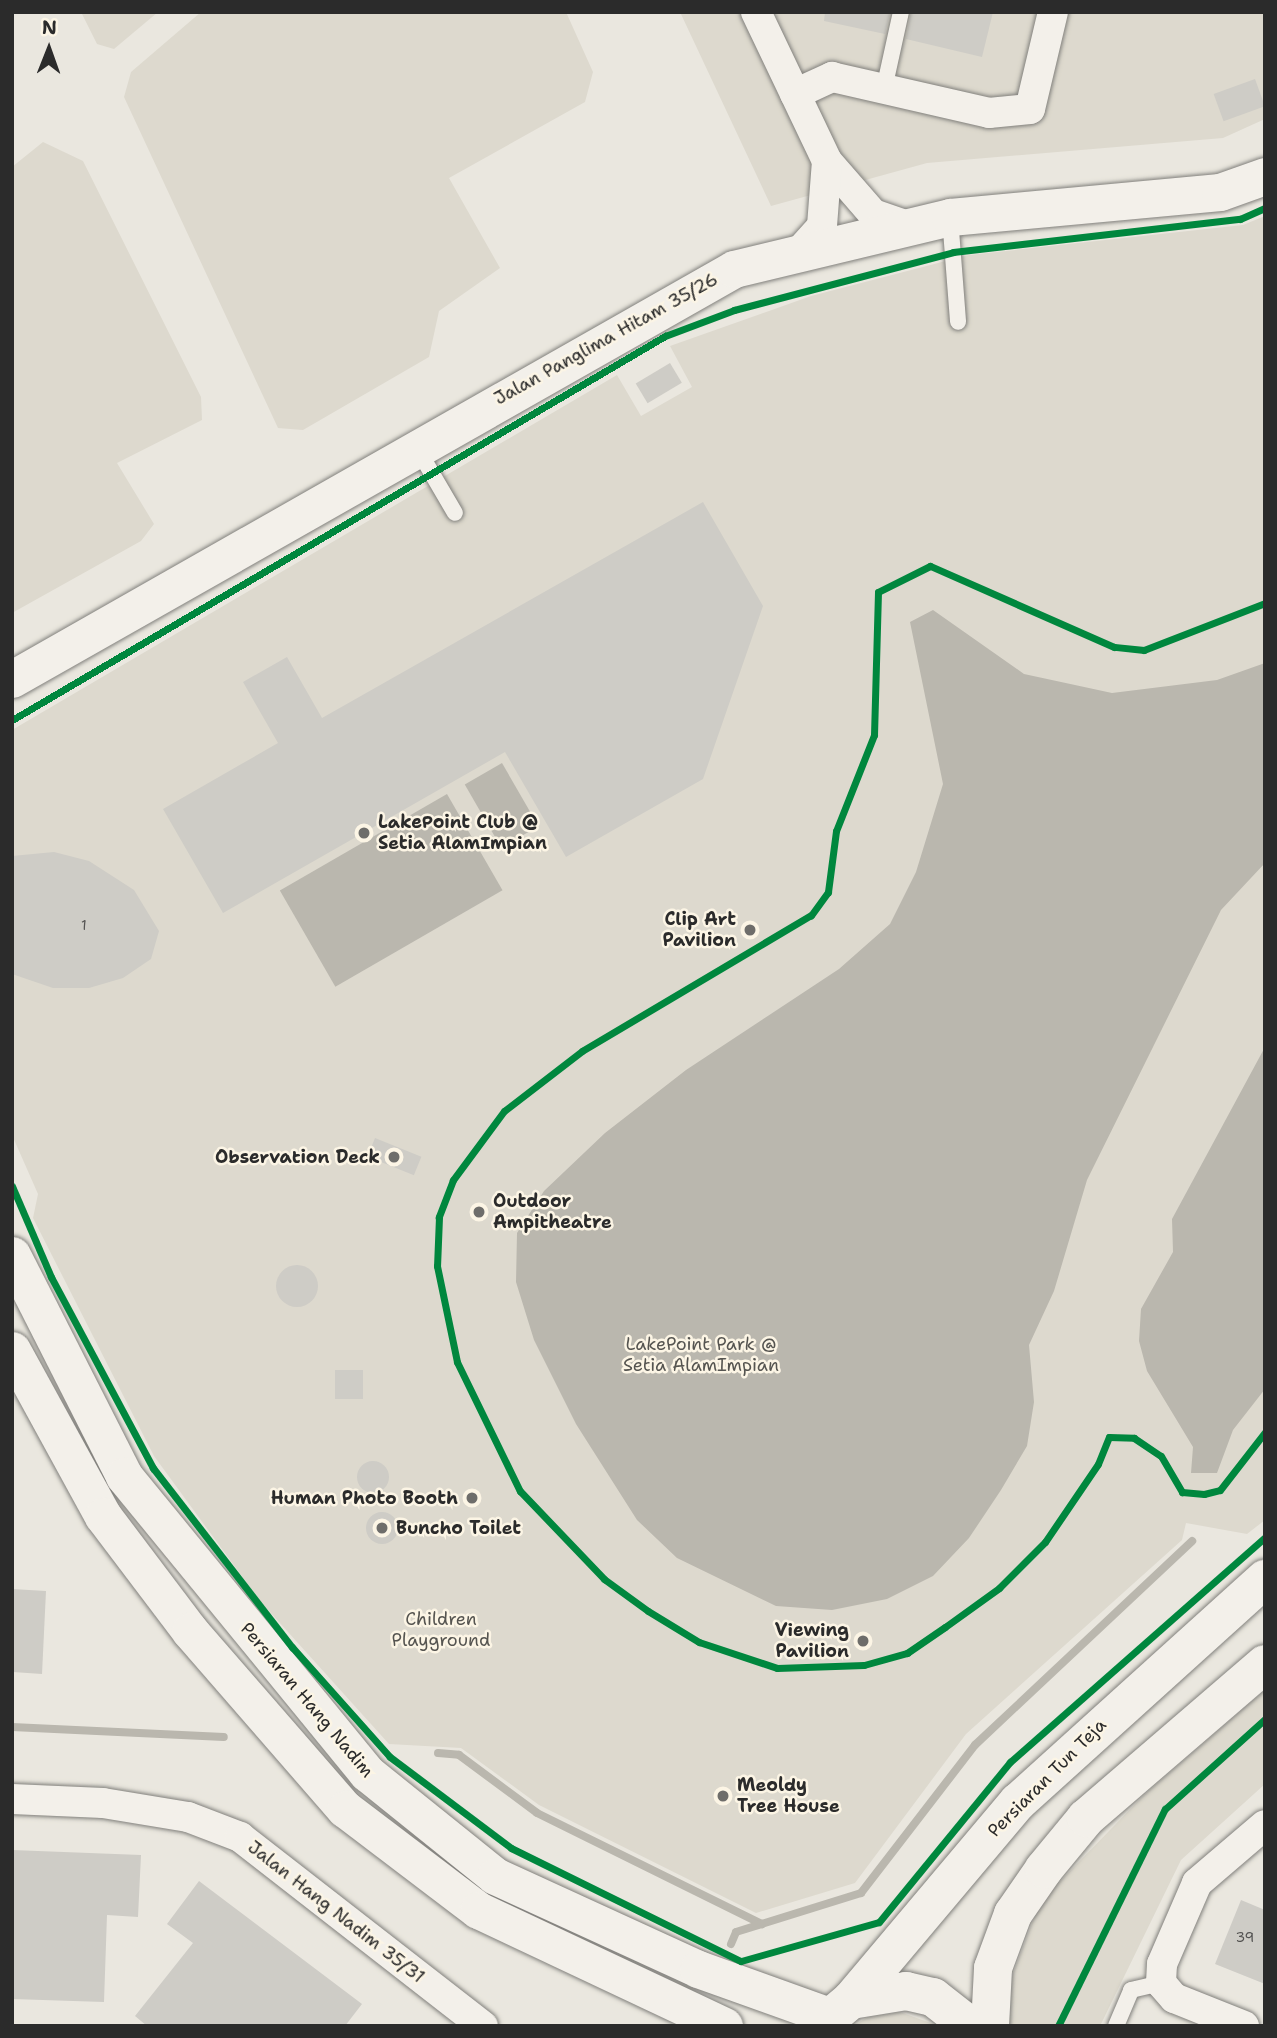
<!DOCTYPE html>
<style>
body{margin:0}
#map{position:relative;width:1277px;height:2038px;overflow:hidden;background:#eae7df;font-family:"Shantell Sans",sans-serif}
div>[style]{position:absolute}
.built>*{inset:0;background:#ddd9ce}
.water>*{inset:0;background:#bab7ae;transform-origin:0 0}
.stream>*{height:8px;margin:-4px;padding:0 4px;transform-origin:4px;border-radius:4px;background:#bab7ae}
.building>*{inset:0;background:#ceccc6;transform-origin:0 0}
.round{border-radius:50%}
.roads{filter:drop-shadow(0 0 2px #81807c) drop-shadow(0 0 2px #81807c)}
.service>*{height:16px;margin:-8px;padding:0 8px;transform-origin:8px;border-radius:8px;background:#f3f0ea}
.minor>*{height:30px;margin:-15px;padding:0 15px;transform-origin:15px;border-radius:15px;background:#f3f0ea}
.tertiary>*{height:37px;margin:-18.5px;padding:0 18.5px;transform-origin:18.5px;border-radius:18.5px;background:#f3f0ea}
.primary>*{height:38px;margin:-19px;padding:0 19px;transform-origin:19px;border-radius:19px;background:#f3f0ea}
.cycleway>*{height:7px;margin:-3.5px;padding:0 3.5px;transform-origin:3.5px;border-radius:3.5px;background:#00873e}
.dots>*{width:19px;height:19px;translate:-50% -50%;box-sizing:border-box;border:4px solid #fcf5e5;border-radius:50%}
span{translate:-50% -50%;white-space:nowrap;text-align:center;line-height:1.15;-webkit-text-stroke:5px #fcf5e5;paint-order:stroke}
.number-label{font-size:14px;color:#545352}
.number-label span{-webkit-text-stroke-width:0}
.street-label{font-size:18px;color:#2b2b2b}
.poi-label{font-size:18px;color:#2b2b2b;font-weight:700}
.left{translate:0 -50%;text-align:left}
.right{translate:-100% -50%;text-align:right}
.park-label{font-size:18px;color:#555450}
.frame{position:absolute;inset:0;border:14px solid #2b2b2b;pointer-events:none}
.north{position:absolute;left:14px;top:14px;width:70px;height:70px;-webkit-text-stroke:5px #fcf5e5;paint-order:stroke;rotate:1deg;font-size:19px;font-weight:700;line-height:28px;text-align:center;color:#2b2b2b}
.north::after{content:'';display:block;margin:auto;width:24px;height:32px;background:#2b2b2b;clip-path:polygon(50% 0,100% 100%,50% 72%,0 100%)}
</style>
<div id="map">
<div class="built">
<i style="clip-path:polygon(81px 12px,158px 12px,114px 49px,97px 44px)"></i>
<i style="clip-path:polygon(201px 12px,566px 12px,593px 72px,585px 102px,449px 178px,500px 268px,439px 311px,429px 357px,303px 430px,278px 428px,124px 97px,131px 72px)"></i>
<i style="clip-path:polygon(680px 12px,1265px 12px,1265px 119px,1223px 138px,927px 163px,771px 206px)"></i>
<i style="clip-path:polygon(43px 142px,83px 161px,201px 397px,202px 420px,117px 463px,154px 524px,141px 541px,12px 613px,12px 167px)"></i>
<i style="clip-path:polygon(1265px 216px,1265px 1520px,1247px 1534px,1186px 1523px,1182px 1540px,966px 1734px,855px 1883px,756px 1913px,539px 1805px,461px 1748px,389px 1744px,260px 1601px,154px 1456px,33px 1218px,38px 1194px,12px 1135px,12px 730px,617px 375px,641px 416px,692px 387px,670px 346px,811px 296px,969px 255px,1243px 225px)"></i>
<i style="clip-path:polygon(1265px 1690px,1265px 1784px,1181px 1860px,1100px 2026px,1006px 2026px,1010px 1982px,1040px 1902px,1144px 1795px)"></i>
<i style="clip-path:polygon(900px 2012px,939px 2026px,853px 2026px,868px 2017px)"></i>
</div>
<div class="water">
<i style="clip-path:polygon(933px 610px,1024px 674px,1112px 693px,1217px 680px,1265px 663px,1265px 863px,1221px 910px,1087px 1180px,1054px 1291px,1029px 1345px,1034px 1402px,1027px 1446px,1001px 1490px,969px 1538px,933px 1576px,887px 1599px,832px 1610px,776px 1606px,677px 1558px,637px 1520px,576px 1424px,534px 1340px,516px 1282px,517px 1233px,544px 1191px,605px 1133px,686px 1070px,839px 969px,890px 924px,916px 872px,943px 784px,910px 622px)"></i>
<i style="left:502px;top:763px;width:73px;height:43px;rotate:60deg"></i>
<i style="left:447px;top:794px;width:111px;height:193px;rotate:60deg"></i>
<i style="clip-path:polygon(1265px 1047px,1265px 1389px,1233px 1430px,1217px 1473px,1191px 1473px,1193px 1447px,1147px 1371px,1139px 1341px,1141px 1309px,1173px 1252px,1172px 1219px)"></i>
</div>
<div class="stream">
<i style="left:12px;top:1727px;width:212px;rotate:2.7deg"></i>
<i style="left:438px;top:1753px;width:21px;rotate:5deg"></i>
<i style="left:459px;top:1755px;width:97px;rotate:36.6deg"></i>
<i style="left:537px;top:1813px;width:251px;rotate:26.3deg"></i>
<i style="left:731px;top:1944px;width:13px;rotate:-67deg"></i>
<i style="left:736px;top:1932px;width:131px;rotate:-17.3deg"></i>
<i style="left:861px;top:1893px;width:187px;rotate:-52.4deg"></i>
<i style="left:975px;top:1745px;width:298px;rotate:-43.2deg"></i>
</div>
<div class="building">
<i style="clip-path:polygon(825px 12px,890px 12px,885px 34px,824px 21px)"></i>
<i style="clip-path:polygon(911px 12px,993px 12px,982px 57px,906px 39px)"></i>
<i style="left:1255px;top:79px;width:29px;height:44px;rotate:70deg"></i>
<i style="left:670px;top:363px;width:23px;height:40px;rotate:59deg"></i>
<i style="clip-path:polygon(703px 502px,763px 606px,703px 779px,566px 857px,505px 752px,223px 913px,163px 809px,278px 743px,243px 682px,287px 657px,322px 718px)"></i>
<i style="clip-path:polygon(54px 852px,89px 861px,134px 890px,159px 931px,151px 959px,123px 978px,89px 988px,53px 988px,12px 974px,12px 856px)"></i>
<i style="left:375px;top:1138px;width:50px;height:20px;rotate:22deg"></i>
<i class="round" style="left:276px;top:1265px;width:42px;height:42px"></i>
<i style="left:335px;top:1370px;width:28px;height:29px"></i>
<i class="round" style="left:357px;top:1461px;width:32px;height:32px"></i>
<i class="round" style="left:366px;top:1512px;width:32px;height:32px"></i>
<i style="clip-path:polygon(12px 1589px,46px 1591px,42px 1674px,13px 1672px)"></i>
<i style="clip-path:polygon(12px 1850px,141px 1855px,138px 1917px,107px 1915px,104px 2002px,12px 1999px)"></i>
<i style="clip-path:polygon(199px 1881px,362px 2004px,345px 2026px,147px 2026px,135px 2016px,193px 1943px,167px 1924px)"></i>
<i style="clip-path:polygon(1241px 1900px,1265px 1910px,1265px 1984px,1215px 1964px)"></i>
</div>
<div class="roads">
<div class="service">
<i style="left:884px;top:89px;width:79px;rotate:-77.6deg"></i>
<i style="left:950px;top:217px;width:105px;rotate:85.6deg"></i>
<i style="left:417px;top:448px;width:75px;rotate:59.7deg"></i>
<i style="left:1116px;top:2026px;width:39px;rotate:-67deg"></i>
<i style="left:1131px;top:1990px;width:31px;rotate:-13deg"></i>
</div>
<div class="minor">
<i style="left:756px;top:12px;width:165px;rotate:64.5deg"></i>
<i style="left:827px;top:161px;width:70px;rotate:49deg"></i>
<i style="left:873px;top:214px;width:39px;rotate:19deg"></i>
<i style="left:795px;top:94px;width:41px;rotate:-24.7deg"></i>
<i style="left:832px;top:77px;width:161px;rotate:12.9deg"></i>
<i style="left:989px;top:113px;width:41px;rotate:-5.6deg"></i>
<i style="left:1030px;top:109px;width:100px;rotate:-76.7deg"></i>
<i style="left:798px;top:253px;width:36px;rotate:-48deg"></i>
<i style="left:822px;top:226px;width:65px;rotate:-85.6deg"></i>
<i style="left:12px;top:1799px;width:91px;rotate:2.5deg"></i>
<i style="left:103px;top:1803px;width:86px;rotate:9.4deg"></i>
<i style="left:188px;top:1817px;width:56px;rotate:21deg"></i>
<i style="left:240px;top:1837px;width:308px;rotate:37.9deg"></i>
<i style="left:1244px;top:2026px;width:75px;rotate:-158.2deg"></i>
<i style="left:1174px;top:1998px;width:20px;rotate:-131deg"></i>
<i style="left:1161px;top:1983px;width:19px;rotate:-87deg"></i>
<i style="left:1162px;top:1964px;width:88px;rotate:-66.6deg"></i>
<i style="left:1197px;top:1883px;width:89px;rotate:-40.5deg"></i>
</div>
<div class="tertiary">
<i style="left:12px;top:679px;width:830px;rotate:-29.59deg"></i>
<i style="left:734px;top:269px;width:222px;rotate:-13.5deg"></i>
<i style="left:950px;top:217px;width:271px;rotate:-5.3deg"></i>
<i style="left:1220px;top:192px;width:48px;rotate:-19.6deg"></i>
<i style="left:12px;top:1255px;width:248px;rotate:63.1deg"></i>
<i style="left:124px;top:1476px;width:384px;rotate:50.7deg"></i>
<i style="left:367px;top:1773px;width:164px;rotate:38.8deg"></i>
<i style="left:495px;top:1876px;width:223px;rotate:24.6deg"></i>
<i style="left:698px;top:1969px;width:139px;rotate:19.7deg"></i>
<i style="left:12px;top:1350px;width:189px;rotate:61.3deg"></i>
<i style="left:103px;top:1516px;width:144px;rotate:52.9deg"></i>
<i style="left:190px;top:1631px;width:236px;rotate:49deg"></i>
<i style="left:345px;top:1809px;width:167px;rotate:37.2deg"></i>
<i style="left:478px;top:1910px;width:272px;rotate:25.2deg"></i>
</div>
<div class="primary">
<i style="left:851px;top:2000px;width:259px;rotate:-49.9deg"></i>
<i style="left:1018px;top:1802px;width:333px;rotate:-42.1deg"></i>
<i style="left:820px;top:2026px;width:40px;rotate:-40deg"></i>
<i style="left:851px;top:2000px;width:56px;rotate:-9.3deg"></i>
<i style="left:906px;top:1991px;width:28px;rotate:13deg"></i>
<i style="left:933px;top:1997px;width:47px;rotate:38.1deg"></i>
<i style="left:990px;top:2026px;width:58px;rotate:-87deg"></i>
<i style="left:993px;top:1968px;width:58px;rotate:-69.7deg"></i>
<i style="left:1013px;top:1914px;width:55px;rotate:-55.4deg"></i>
<i style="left:1044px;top:1869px;width:66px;rotate:-50.5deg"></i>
<i style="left:1086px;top:1818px;width:236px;rotate:-40.7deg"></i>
</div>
</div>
<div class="cycleway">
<i style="left:1265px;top:603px;width:130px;rotate:158.8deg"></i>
<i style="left:1144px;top:650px;width:30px;rotate:-174deg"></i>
<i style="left:1114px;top:647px;width:201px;rotate:-156.2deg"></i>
<i style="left:930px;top:566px;width:58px;rotate:153.4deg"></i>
<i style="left:878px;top:592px;width:143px;rotate:91.6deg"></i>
<i style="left:874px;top:735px;width:103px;rotate:111.6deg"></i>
<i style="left:836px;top:831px;width:62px;rotate:97.5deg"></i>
<i style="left:828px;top:892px;width:29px;rotate:126deg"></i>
<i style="left:811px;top:915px;width:266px;rotate:149.3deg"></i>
<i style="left:582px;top:1051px;width:98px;rotate:142.4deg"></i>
<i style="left:504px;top:1111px;width:86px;rotate:126.5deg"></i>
<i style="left:453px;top:1180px;width:40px;rotate:111deg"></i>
<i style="left:439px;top:1217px;width:49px;rotate:92.3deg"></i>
<i style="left:437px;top:1266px;width:98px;rotate:78.2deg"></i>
<i style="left:457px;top:1362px;width:144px;rotate:64deg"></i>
<i style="left:520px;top:1491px;width:122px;rotate:46.3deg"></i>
<i style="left:604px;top:1579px;width:54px;rotate:36deg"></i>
<i style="left:648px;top:1611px;width:60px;rotate:31.3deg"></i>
<i style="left:699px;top:1642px;width:82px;rotate:18.4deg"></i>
<i style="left:777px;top:1668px;width:87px;rotate:-2deg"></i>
<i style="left:864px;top:1665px;width:45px;rotate:-15.6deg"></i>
<i style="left:907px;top:1653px;width:46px;rotate:-34.4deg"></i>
<i style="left:945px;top:1627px;width:67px;rotate:-35.8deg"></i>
<i style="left:999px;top:1588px;width:65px;rotate:-45deg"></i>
<i style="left:1045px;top:1542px;width:94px;rotate:-55.8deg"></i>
<i style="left:1098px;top:1464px;width:29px;rotate:-68deg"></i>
<i style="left:1109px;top:1437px;width:25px;rotate:2deg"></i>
<i style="left:1134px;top:1438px;width:32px;rotate:34deg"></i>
<i style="left:1161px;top:1456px;width:42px;rotate:59.7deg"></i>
<i style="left:1182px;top:1492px;width:22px;rotate:5deg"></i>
<i style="left:1204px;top:1494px;width:16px;rotate:-14deg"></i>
<i style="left:1220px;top:1490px;width:73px;rotate:-52.2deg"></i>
<i style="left:12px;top:720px;width:758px;rotate:-30.46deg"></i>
<i style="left:665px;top:336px;width:74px;rotate:-20.6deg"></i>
<i style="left:734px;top:310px;width:227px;rotate:-14.8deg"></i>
<i style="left:953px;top:252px;width:289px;rotate:-6.6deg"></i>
<i style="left:1240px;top:219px;width:27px;rotate:-24deg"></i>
<i style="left:12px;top:1186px;width:99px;rotate:66.8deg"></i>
<i style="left:51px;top:1277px;width:217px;rotate:61.9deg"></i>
<i style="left:153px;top:1468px;width:227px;rotate:52.2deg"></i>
<i style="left:292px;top:1647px;width:147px;rotate:48.3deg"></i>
<i style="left:390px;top:1757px;width:151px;rotate:36.9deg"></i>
<i style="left:511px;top:1848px;width:256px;rotate:26.2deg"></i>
<i style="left:741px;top:1961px;width:143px;rotate:-15.8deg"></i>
<i style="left:879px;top:1922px;width:207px;rotate:-50.7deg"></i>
<i style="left:1010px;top:1762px;width:340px;rotate:-41.4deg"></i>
<i style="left:1058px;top:2026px;width:242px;rotate:-63.8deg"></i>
<i style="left:1165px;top:1809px;width:135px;rotate:-42deg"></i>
</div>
<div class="dots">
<i style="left:364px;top:833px;background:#6e6d6a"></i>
<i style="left:750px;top:930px;background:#6e6d6a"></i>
<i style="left:394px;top:1157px;background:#6e6d6a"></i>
<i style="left:479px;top:1212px;background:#6e6d6a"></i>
<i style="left:472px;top:1498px;background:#6e6d6a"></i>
<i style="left:382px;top:1528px;background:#6e6d6a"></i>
<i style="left:863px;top:1641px;background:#6e6d6a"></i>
<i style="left:723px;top:1796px;background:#6e6d6a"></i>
</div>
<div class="number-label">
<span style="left:84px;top:925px">1</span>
<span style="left:1245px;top:1937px">39</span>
</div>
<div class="street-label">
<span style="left:606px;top:339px;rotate:-29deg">Jalan Panglima Hitam 35/26</span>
<span style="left:307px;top:1700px;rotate:50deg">Persiaran Hang Nadim</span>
<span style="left:1047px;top:1778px;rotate:-45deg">Persiaran Tun Teja</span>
<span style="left:336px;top:1912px;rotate:38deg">Jalan Hang Nadim 35/31</span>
</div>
<div class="poi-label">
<span class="left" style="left:378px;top:833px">LakePoint Club @<br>Setia AlamImpian</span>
<span class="right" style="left:736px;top:930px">Clip Art<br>Pavilion</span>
<span class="right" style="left:380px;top:1157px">Observation Deck</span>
<span class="left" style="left:493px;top:1212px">Outdoor<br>Ampitheatre</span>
<span class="right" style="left:458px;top:1498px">Human Photo Booth</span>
<span class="left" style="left:396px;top:1528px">Buncho Toilet</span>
<span class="right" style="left:849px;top:1641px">Viewing<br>Pavilion</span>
<span class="left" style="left:737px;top:1796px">Meoldy<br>Tree House</span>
</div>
<div class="park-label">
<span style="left:701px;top:1355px">LakePoint Park @<br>Setia AlamImpian</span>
<span style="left:441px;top:1630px">Children<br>Playground</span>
</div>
<div class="frame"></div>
<div class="north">N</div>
</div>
